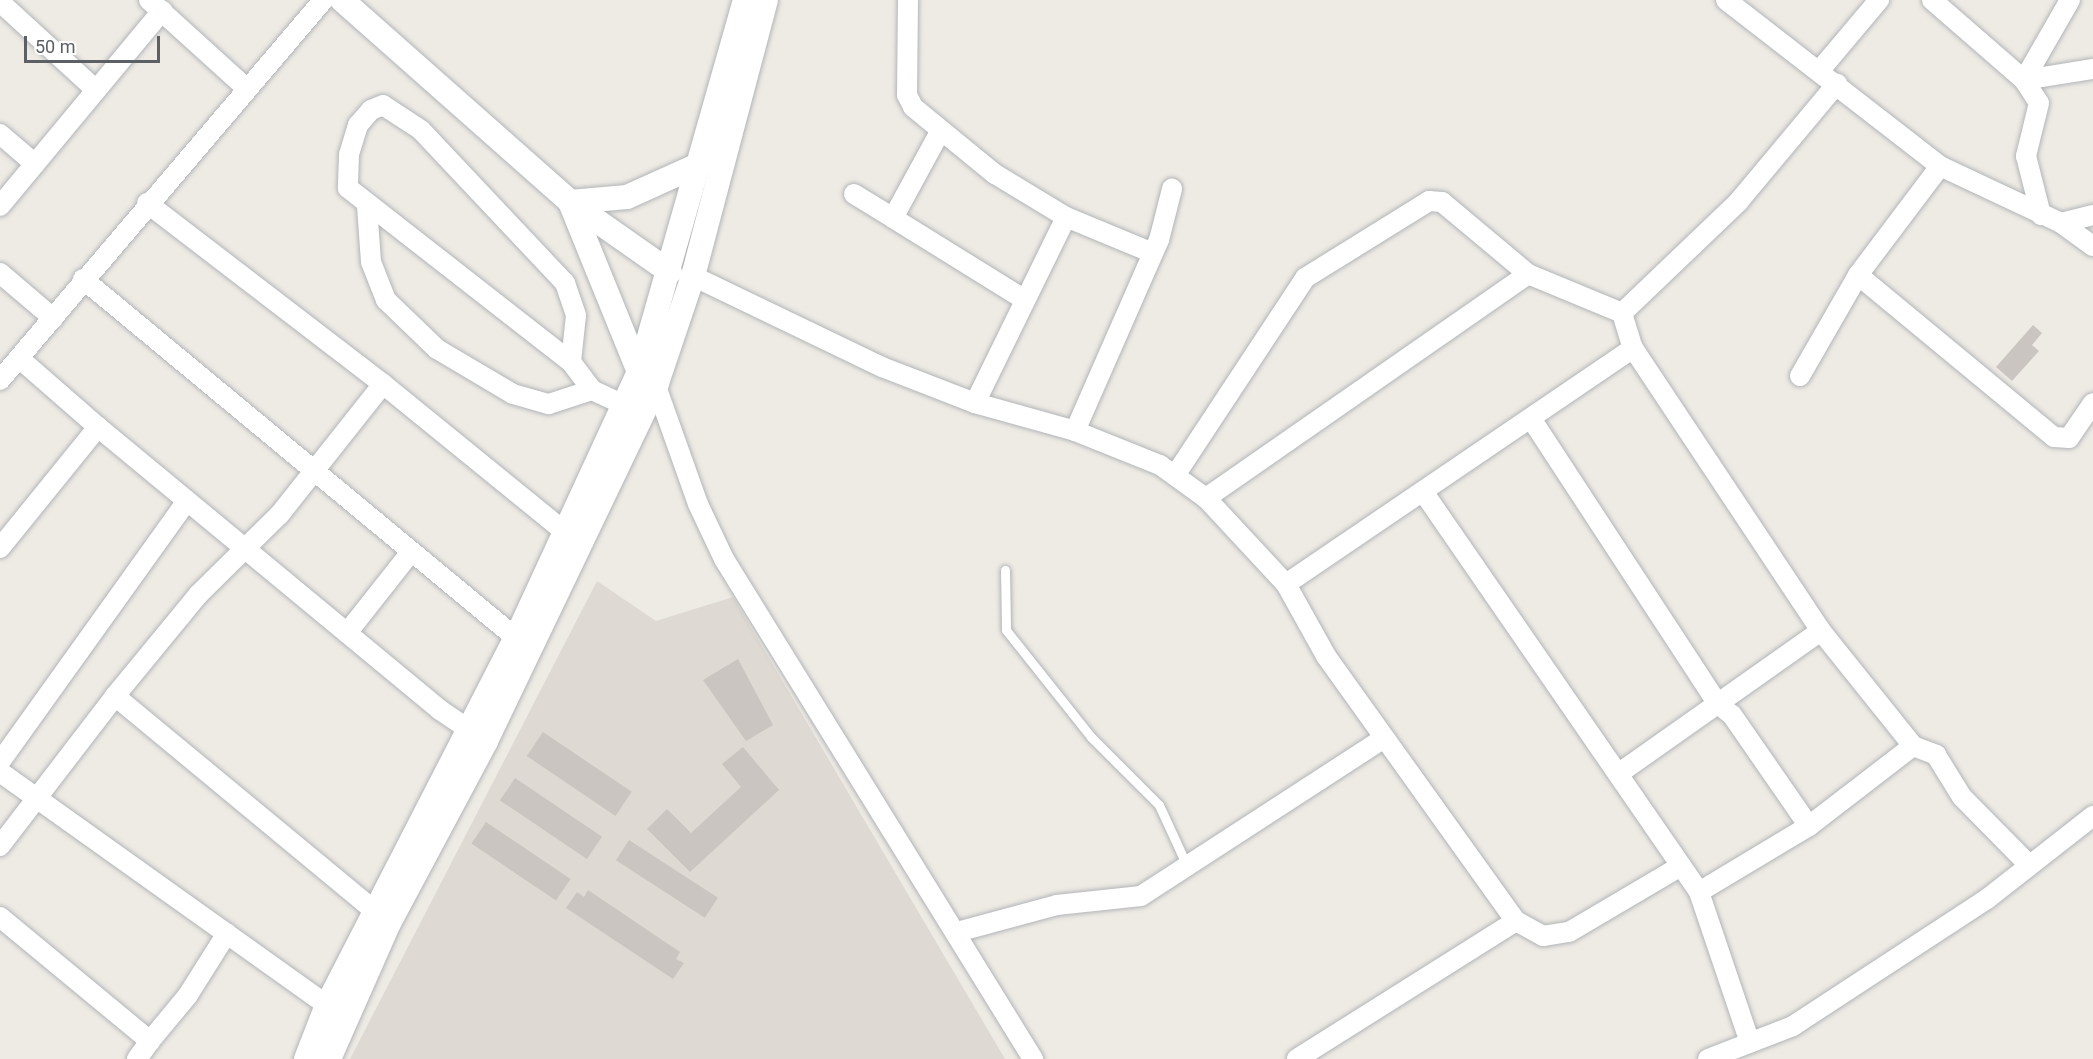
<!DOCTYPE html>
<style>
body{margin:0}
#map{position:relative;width:2093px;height:1059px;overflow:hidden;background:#eeeae4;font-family:Roboto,sans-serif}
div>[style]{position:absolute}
.education>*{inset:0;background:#ded9d2}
.building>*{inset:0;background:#cac5c1;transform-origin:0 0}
.roads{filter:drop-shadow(0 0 2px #b1b5b8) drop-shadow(0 0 2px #b1b5b8)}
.service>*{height:9px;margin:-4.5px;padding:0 4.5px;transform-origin:4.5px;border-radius:4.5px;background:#fff}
.minor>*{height:20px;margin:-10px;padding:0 10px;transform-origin:10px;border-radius:10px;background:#fff}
.tertiary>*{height:24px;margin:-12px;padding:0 12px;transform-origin:12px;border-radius:12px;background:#fff}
span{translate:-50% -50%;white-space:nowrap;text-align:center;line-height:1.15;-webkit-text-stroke:4.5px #fff;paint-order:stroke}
.scale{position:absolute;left:24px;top:36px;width:136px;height:27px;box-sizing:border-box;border:3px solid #5c6064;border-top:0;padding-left:8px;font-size:18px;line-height:21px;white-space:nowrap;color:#5c6064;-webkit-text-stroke:4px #fff;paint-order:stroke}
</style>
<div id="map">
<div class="education">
<i style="clip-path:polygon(597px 581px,656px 621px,733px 597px,1005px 1059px,350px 1059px)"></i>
</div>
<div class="building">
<i style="clip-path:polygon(2033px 325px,2042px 333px,2032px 345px,2039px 351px,2012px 381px,1996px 367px)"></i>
<i style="clip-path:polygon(738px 659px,773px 725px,746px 741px,703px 680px)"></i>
<i style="left:543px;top:732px;width:107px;height:29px;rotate:34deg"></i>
<i style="clip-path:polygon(743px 747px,779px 790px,690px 872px,647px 829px,667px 809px,691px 833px,741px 787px,722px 764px)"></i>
<i style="left:515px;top:778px;width:105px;height:27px;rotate:34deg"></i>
<i style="left:486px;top:822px;width:102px;height:26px;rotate:34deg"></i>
<i style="left:629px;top:840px;width:106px;height:24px;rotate:33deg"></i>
<i style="clip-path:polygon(588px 890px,680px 952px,676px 959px,684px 963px,673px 979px,566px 908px,577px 892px,584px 897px)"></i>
</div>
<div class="roads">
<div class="service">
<i style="left:1005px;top:570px;width:60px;rotate:89deg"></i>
<i style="left:1006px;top:630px;width:137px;rotate:51.5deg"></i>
<i style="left:1091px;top:737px;width:96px;rotate:45deg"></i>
<i style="left:1159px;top:805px;width:69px;rotate:65.3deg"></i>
</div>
<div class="minor">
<i style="left:149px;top:0;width:132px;rotate:42.2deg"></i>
<i style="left:908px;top:0;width:95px;rotate:90.6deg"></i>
<i style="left:907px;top:95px;width:13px;rotate:63deg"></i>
<i style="left:913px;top:107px;width:106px;rotate:39.3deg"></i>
<i style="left:995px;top:174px;width:83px;rotate:31.2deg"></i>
<i style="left:1066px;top:217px;width:94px;rotate:22.5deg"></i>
<i style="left:1726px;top:0;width:271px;rotate:37.8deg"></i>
<i style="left:1940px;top:166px;width:134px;rotate:25.2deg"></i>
<i style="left:2061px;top:223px;width:39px;rotate:36deg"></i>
<i style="left:1932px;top:0;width:122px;rotate:41deg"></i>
<i style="left:2024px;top:80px;width:27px;rotate:57deg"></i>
<i style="left:2039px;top:103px;width:55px;rotate:103.8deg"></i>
<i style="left:2026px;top:156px;width:61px;rotate:75.7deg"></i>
<i style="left:0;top:2px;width:130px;rotate:42.5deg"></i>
<i style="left:1820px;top:70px;width:92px;rotate:-49.9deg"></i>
<i style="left:2024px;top:80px;width:92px;rotate:-60.1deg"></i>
<i style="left:2024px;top:80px;width:70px;rotate:-9.1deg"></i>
<i style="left:0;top:134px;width:46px;rotate:40.6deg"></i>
<i style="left:854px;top:194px;width:46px;rotate:31.6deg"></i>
<i style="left:893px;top:218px;width:100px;rotate:-61.4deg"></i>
<i style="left:147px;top:203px;width:297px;rotate:37.5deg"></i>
<i style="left:383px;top:384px;width:167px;rotate:128.4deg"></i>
<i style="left:279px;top:515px;width:114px;rotate:135.4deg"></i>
<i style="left:198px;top:595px;width:131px;rotate:129.4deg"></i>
<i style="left:115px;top:696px;width:337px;rotate:39.6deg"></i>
<i style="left:0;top:206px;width:254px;rotate:-50.3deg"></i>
<i style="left:367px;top:206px;width:56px;rotate:85.9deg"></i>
<i style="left:371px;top:262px;width:41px;rotate:68.5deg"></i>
<i style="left:386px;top:300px;width:71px;rotate:43.9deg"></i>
<i style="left:437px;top:349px;width:88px;rotate:30.6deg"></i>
<i style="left:513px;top:394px;width:37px;rotate:16deg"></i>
<i style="left:549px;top:404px;width:45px;rotate:-18deg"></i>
<i style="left:893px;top:218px;width:155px;rotate:31.8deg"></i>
<i style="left:2061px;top:223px;width:33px;rotate:-14deg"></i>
<i style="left:0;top:273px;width:70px;rotate:40.3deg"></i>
<i style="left:1858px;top:275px;width:254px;rotate:39.6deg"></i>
<i style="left:2054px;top:437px;width:15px;rotate:4deg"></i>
<i style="left:2069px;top:438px;width:42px;rotate:-55.6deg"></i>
<i style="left:693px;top:276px;width:210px;rotate:25.7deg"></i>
<i style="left:882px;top:367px;width:100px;rotate:21.2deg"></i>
<i style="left:975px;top:403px;width:104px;rotate:15.6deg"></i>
<i style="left:1075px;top:431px;width:92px;rotate:21.8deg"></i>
<i style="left:1160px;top:465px;width:57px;rotate:35.7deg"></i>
<i style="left:1206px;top:498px;width:117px;rotate:47.1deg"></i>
<i style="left:1286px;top:584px;width:420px;rotate:-34.2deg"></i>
<i style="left:83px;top:279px;width:562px;rotate:39.66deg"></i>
<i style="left:1622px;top:313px;width:162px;rotate:-43.7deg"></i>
<i style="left:1739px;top:201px;width:153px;rotate:-50.1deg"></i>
<i style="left:571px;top:362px;width:47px;rotate:-83.9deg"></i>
<i style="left:576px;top:315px;width:34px;rotate:-109deg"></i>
<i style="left:565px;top:283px;width:210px;rotate:-133.3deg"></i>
<i style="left:421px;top:130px;width:45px;rotate:-146.7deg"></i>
<i style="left:383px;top:105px;width:13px;rotate:157deg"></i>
<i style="left:371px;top:110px;width:20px;rotate:131deg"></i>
<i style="left:358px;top:125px;width:31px;rotate:107deg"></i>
<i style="left:349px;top:155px;width:33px;rotate:92deg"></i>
<i style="left:348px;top:188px;width:283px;rotate:38deg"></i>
<i style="left:571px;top:362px;width:35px;rotate:53deg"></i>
<i style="left:592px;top:390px;width:35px;rotate:25deg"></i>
<i style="left:1800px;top:376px;width:116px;rotate:-60.1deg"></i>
<i style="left:1858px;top:275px;width:136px;rotate:-53deg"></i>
<i style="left:0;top:380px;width:499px;rotate:-49.6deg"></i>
<i style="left:649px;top:380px;width:9px;rotate:41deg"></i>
<i style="left:656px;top:386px;width:125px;rotate:70.4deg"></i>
<i style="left:698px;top:504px;width:61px;rotate:64.7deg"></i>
<i style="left:724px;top:559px;width:588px;rotate:58.28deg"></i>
<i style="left:383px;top:384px;width:233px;rotate:39.1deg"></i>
<i style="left:975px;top:403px;width:207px;rotate:-63.9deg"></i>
<i style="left:1532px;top:420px;width:338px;rotate:56.8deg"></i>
<i style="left:1717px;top:703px;width:19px;rotate:39deg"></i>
<i style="left:1732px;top:715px;width:135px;rotate:55.3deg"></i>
<i style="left:98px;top:427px;width:444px;rotate:39.6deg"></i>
<i style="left:440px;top:710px;width:48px;rotate:34deg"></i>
<i style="left:1075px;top:431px;width:209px;rotate:-66.3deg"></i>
<i style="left:1159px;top:240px;width:53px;rotate:-75.7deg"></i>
<i style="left:1176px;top:474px;width:235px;rotate:-56.6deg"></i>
<i style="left:1305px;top:278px;width:146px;rotate:-31.8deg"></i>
<i style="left:1429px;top:201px;width:13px;rotate:4deg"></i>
<i style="left:1442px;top:202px;width:112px;rotate:39.9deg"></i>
<i style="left:1528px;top:274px;width:102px;rotate:22.5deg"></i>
<i style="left:1622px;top:313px;width:37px;rotate:73deg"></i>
<i style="left:1633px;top:348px;width:340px;rotate:56.4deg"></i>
<i style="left:1821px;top:631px;width:147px;rotate:51.3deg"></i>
<i style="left:1424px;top:493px;width:485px;rotate:55.4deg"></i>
<i style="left:1699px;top:892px;width:159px;rotate:71.3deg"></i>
<i style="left:1206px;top:498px;width:392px;rotate:-34.8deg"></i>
<i style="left:0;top:548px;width:156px;rotate:-51deg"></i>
<i style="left:98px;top:427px;width:105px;rotate:-138.9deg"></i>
<i style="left:1286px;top:584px;width:82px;rotate:60.9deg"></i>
<i style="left:1326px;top:656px;width:326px;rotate:54.4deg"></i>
<i style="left:1516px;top:921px;width:259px;rotate:147.8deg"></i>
<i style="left:347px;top:633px;width:103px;rotate:-51.7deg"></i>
<i style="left:0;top:762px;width:321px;rotate:-54.4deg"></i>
<i style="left:0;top:772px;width:402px;rotate:35.5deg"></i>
<i style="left:1618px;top:774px;width:248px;rotate:-35.2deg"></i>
<i style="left:0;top:846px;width:189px;rotate:-52.5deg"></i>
<i style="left:1699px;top:892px;width:128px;rotate:-31deg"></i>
<i style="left:1809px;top:826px;width:131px;rotate:-37.6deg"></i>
<i style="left:1913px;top:746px;width:25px;rotate:21deg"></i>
<i style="left:1936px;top:755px;width:49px;rotate:58.2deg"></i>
<i style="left:1962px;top:797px;width:95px;rotate:45.4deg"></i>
<i style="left:0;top:917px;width:195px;rotate:39.6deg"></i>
<i style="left:150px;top:1041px;width:60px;rotate:-50.4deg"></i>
<i style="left:188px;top:995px;width:73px;rotate:-57.8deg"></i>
<i style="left:1516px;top:921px;width:31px;rotate:29deg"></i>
<i style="left:1543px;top:936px;width:26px;rotate:-9deg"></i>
<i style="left:1569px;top:932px;width:130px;rotate:-30.5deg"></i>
<i style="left:957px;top:932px;width:104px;rotate:-15.1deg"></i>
<i style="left:1057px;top:905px;width:84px;rotate:-6.1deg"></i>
<i style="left:1141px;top:896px;width:288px;rotate:-33deg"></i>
<i style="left:137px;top:1059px;width:22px;rotate:-54deg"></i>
<i style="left:1708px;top:1059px;width:91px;rotate:-21.2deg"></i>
<i style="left:1793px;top:1026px;width:232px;rotate:-33.2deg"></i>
<i style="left:1987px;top:899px;width:135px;rotate:-38.1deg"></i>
</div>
<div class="tertiary">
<i style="left:342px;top:0;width:305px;rotate:41.5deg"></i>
<i style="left:570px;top:202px;width:122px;rotate:35deg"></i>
<i style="left:639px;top:372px;width:183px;rotate:-112.1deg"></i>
<i style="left:570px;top:202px;width:57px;rotate:-5deg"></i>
<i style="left:627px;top:197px;width:80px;rotate:-24.3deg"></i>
<i style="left:306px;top:1059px;width:58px;rotate:-68.7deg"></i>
<i style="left:327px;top:1005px;width:413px;rotate:-62.8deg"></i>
<i style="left:516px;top:638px;width:293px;rotate:-65.2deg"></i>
<i style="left:639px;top:372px;width:387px;rotate:-74.1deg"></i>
<i style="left:329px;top:1059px;width:149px;rotate:-66.2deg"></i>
<i style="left:389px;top:923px;width:206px;rotate:-61.9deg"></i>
<i style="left:486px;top:741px;width:394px;rotate:-64.4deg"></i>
<i style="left:656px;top:386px;width:116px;rotate:-71.4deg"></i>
<i style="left:693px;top:276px;width:285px;rotate:-75.2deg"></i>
</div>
</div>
<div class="scale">50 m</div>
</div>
